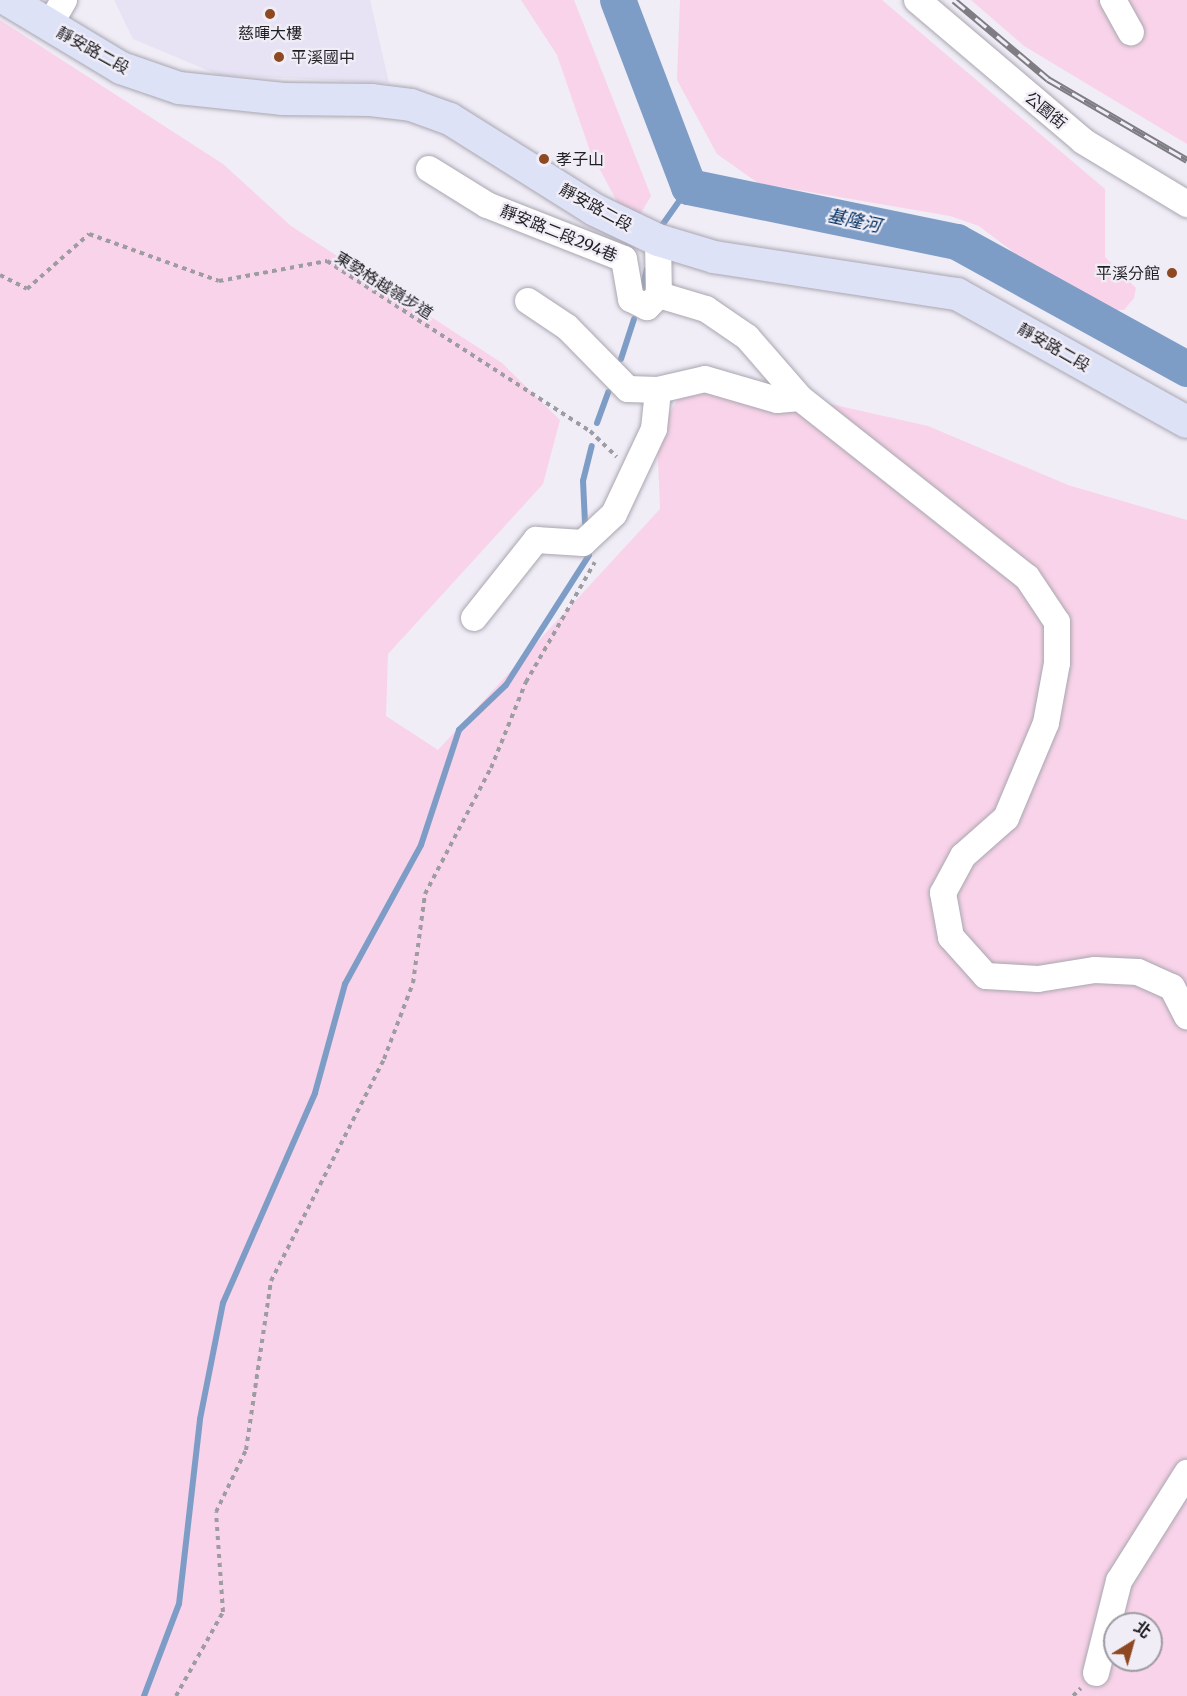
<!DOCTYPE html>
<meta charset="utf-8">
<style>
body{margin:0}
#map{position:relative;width:1187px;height:1696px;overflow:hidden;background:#f0edf7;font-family:Merriweather,"Noto Sans TC",serif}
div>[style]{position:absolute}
.built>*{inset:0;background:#e7e2f4}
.green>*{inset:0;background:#f9d3e9}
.stream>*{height:6px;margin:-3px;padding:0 3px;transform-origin:3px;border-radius:3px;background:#7e9dc6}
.river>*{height:36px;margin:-18px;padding:0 18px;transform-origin:18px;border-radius:18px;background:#7e9dc6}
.path>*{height:4px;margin-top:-2px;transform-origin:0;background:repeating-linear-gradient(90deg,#9e9ca3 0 4.5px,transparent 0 9px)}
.roads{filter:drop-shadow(0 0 2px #a9a6b0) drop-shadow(0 0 2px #a9a6b0)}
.minor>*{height:26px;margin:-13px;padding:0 13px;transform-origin:13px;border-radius:13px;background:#fff}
.major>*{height:32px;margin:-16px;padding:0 16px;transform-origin:16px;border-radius:16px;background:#dde2f7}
.rail>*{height:7px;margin-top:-3.5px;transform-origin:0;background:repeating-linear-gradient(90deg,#f0edf7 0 14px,#7f7d84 0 28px);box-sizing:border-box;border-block:2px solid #7f7d84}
.dots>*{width:16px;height:16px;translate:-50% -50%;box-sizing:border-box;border:3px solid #f0edf7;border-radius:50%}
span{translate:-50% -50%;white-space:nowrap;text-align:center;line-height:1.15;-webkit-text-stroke:4.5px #f0edf7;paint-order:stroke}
.poi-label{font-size:16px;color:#201f23}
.left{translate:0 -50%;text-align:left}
.right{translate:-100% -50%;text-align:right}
.street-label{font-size:16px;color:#201f23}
.water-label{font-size:18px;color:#023062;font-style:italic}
.north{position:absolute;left:1103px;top:1612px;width:60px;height:60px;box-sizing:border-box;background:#f0edf7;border:2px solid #9d9ba2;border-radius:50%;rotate:37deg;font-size:16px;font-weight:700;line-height:24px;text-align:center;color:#201f23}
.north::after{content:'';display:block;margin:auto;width:21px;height:27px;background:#8e4822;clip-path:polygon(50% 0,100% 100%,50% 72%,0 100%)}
</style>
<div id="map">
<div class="built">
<i style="clip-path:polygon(114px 0,370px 0,389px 83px,219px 75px,133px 39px)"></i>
</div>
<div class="green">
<i style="clip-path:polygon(521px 0,574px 0,651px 196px,639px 216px,621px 209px,590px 151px,557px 55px)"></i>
<i style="clip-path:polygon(680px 0,882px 0,1105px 189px,1105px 257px,1136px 288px,1134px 298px,1124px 310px,1107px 310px,1056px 284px,979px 226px,950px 216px,758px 183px,717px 154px,677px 80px)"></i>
<i style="clip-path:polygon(971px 0,1187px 0,1187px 144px,1024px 46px)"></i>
<i style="clip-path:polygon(evenodd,0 20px,223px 164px,291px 226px,502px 363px,560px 420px,543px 484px,388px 654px,386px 716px,438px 750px,660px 509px,657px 436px,684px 388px,738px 383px,928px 426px,1068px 485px,1187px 520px,1187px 1696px,0 1696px,0 20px,1115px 1624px,1151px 1624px,1151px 1660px,1115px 1660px,1115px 1624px)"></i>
</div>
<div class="stream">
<i style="left:658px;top:231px;width:54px;rotate:-54.8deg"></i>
<i style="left:643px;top:286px;width:17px;rotate:-77deg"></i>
<i style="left:621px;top:359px;width:42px;rotate:-72deg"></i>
<i style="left:597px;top:423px;width:33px;rotate:-70deg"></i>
<i style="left:585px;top:523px;width:42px;rotate:-92.7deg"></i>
<i style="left:583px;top:481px;width:36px;rotate:-76deg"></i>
<i style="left:144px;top:1696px;width:98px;rotate:-69.2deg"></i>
<i style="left:179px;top:1604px;width:186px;rotate:-83.5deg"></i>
<i style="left:200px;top:1419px;width:118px;rotate:-78.8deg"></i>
<i style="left:223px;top:1303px;width:229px;rotate:-66.3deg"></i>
<i style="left:315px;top:1093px;width:113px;rotate:-74.6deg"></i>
<i style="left:345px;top:984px;width:158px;rotate:-61.3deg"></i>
<i style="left:421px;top:845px;width:121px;rotate:-71.7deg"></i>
<i style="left:459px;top:730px;width:65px;rotate:-43.8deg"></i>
<i style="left:506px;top:685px;width:154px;rotate:-57.4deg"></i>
</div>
<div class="river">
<i style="left:618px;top:0;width:200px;rotate:69.2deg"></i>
<i style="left:689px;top:187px;width:274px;rotate:11.6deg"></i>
<i style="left:957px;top:242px;width:263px;rotate:28.9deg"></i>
</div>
<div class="path">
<i style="left:0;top:275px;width:30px;rotate:27deg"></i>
<i style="left:27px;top:289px;width:83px;rotate:-41.6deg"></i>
<i style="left:89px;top:234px;width:138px;rotate:19.9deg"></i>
<i style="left:219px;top:281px;width:110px;rotate:-10.5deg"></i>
<i style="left:327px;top:261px;width:313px;rotate:32.9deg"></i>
<i style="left:590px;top:431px;width:37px;rotate:44deg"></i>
<i style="left:176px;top:1696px;width:96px;rotate:-60.8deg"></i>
<i style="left:223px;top:1612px;width:100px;rotate:-94deg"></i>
<i style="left:216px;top:1512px;width:69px;rotate:-64.2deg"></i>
<i style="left:246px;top:1450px;width:171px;rotate:-81.6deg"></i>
<i style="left:271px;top:1281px;width:249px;rotate:-63deg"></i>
<i style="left:384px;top:1059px;width:81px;rotate:-69.1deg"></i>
<i style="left:413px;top:983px;width:90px;rotate:-82.3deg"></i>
<i style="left:425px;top:894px;width:142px;rotate:-62.4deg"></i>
<i style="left:491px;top:768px;width:93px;rotate:-67.9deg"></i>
<i style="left:526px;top:682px;width:138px;rotate:-60.1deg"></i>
<i style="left:1073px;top:1696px;width:11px;rotate:-45deg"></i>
</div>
<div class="roads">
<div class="minor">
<i style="left:917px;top:0;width:218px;rotate:40.3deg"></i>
<i style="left:1083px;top:141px;width:122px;rotate:31.2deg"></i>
<i style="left:1113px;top:0;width:37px;rotate:61deg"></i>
<i style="left:49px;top:26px;width:30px;rotate:-60deg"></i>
<i style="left:429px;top:169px;width:68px;rotate:31.8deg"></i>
<i style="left:487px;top:205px;width:147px;rotate:21.5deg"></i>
<i style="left:624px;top:259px;width:41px;rotate:80.1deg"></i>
<i style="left:631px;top:299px;width:18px;rotate:27deg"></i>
<i style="left:647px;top:307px;width:17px;rotate:-45deg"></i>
<i style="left:658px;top:240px;width:55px;rotate:89deg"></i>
<i style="left:659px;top:295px;width:49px;rotate:16.6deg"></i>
<i style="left:706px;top:309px;width:50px;rotate:34.3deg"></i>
<i style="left:747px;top:337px;width:81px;rotate:49deg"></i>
<i style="left:800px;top:398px;width:289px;rotate:38.3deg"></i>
<i style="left:1027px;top:577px;width:54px;rotate:56.3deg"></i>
<i style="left:1057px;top:622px;width:41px;rotate:90deg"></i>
<i style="left:1057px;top:663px;width:61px;rotate:100.4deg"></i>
<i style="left:1046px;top:723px;width:103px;rotate:112.8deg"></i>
<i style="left:1006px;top:818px;width:57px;rotate:138.5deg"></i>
<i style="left:963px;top:856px;width:42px;rotate:118.4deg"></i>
<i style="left:943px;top:893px;width:45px;rotate:79.7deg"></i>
<i style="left:951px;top:937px;width:52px;rotate:48.1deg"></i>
<i style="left:986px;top:976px;width:52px;rotate:3.3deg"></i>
<i style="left:1038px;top:979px;width:58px;rotate:-9deg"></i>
<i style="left:1095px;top:970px;width:43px;rotate:2.7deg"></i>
<i style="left:1138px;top:972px;width:37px;rotate:24deg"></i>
<i style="left:1172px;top:987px;width:33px;rotate:63deg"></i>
<i style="left:528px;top:301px;width:47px;rotate:33.7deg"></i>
<i style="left:567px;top:327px;width:87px;rotate:45.5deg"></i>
<i style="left:628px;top:389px;width:30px;rotate:2deg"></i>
<i style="left:658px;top:390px;width:48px;rotate:-13.2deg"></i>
<i style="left:705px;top:379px;width:75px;rotate:16.3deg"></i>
<i style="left:777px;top:400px;width:23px;rotate:-5deg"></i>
<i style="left:474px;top:618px;width:100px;rotate:-51.5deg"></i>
<i style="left:536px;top:540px;width:47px;rotate:3.7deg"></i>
<i style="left:583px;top:543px;width:42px;rotate:-43.1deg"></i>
<i style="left:614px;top:514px;width:94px;rotate:-64.8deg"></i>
<i style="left:654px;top:429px;width:39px;rotate:-84deg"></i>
<i style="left:1096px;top:1673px;width:95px;rotate:-76deg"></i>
<i style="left:1119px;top:1581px;width:128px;rotate:-57.8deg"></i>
</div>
<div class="major">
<i style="left:8px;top:0;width:132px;rotate:31deg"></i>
<i style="left:121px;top:68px;width:61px;rotate:19deg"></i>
<i style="left:179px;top:88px;width:105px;rotate:6deg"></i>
<i style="left:283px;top:99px;width:88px;rotate:0.7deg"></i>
<i style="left:371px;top:100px;width:40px;rotate:7.1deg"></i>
<i style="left:411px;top:105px;width:41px;rotate:19.7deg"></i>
<i style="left:450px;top:119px;width:171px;rotate:32.1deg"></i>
<i style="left:595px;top:210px;width:70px;rotate:25.5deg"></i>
<i style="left:658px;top:240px;width:59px;rotate:16.9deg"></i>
<i style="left:714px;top:257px;width:246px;rotate:8.7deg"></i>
<i style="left:957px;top:294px;width:263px;rotate:29.1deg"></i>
</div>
</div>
<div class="rail">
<i style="left:954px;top:0;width:123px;rotate:40deg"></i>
<i style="left:1048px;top:79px;width:161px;rotate:30.2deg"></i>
</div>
<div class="dots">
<i style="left:270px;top:14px;background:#8e4822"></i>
<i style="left:279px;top:57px;background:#8e4822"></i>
<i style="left:544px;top:159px;background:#8e4822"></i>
<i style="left:1172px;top:273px;background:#8e4822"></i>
</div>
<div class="poi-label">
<span style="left:270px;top:33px">慈暉大樓</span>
<span class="left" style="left:291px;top:57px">平溪國中</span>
<span class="left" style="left:556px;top:159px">孝子山</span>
<span class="right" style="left:1160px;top:273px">平溪分館</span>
</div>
<div class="street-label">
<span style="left:93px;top:50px;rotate:29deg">靜安路二段</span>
<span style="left:1046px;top:110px;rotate:39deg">公園街</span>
<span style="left:596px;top:207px;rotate:29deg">靜安路二段</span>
<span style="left:559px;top:233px;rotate:22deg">靜安路二段294巷</span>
<span style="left:384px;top:285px;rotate:32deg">東勢格越嶺步道</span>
<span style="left:1054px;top:347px;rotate:30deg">靜安路二段</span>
</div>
<div class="water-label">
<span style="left:854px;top:221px;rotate:12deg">基隆河</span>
</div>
<div class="north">北</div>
</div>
